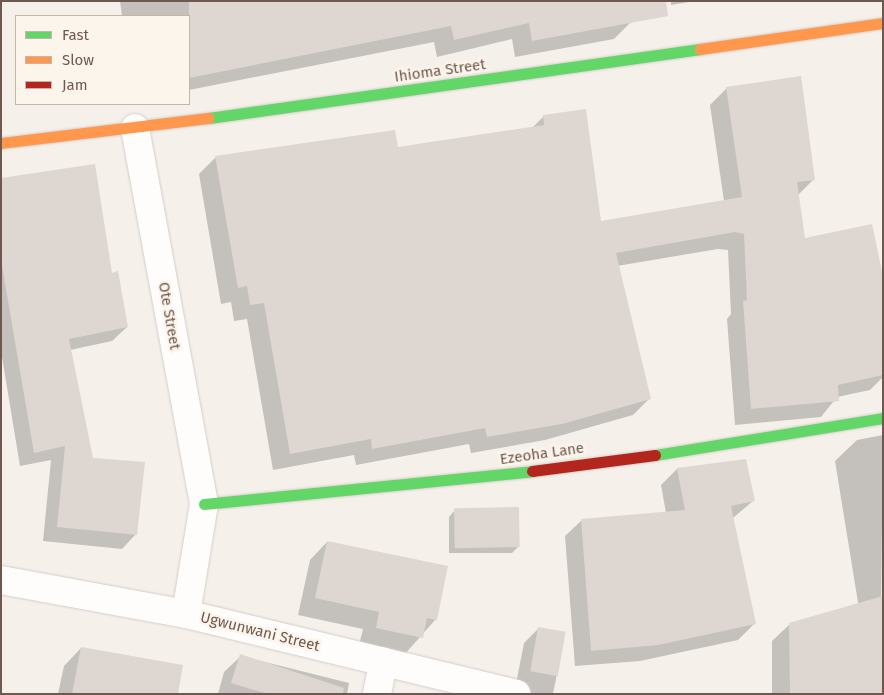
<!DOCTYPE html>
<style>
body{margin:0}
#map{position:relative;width:884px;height:695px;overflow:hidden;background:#f5f0ea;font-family:"Fira Sans",sans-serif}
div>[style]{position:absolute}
.shadow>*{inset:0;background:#0003}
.building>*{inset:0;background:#ded6d0;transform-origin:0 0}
.roads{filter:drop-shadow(0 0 1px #d4cdc9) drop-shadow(0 0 1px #d4cdc9)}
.street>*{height:28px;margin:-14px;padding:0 14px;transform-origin:14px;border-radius:14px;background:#fefdfc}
.fast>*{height:11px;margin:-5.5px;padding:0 5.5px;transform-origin:5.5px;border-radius:5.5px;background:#63d668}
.slow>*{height:11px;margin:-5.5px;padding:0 5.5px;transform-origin:5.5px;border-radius:5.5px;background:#ff974d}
.jam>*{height:11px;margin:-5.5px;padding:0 5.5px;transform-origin:5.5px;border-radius:5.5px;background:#b3261e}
span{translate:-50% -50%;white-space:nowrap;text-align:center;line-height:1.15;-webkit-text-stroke:5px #fcf5ec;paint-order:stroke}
.street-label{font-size:15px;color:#6f584f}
.frame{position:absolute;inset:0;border:2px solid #6f584f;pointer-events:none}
.legend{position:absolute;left:15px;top:15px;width:175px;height:90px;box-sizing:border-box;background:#fcf5ec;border:1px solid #c4b6ad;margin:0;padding:6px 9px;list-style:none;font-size:15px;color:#6f584f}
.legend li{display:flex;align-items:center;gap:10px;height:25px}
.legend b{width:25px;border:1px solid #c4b6ad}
</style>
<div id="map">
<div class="shadow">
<i style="clip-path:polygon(120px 1px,628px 1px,631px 22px,614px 39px,515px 57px,512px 39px,437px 57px,434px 42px,189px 90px,189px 16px,122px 16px)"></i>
<i style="clip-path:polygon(671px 1px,695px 1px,671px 5px)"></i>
<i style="clip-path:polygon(727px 88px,814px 179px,798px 195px,804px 240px,883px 357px,883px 377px,870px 390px,837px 397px,821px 417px,735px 425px,727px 319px,731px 314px,728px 250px,718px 249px,617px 266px,650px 398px,633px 415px,545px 440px,471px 453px,469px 444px,356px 465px,354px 455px,273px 470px,247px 319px,234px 321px,231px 302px,221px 304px,199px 174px,216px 157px,396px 148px,531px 129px,544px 116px,600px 222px,724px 201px,710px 105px)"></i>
<i style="clip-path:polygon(1px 214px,111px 274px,127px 327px,112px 341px,70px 350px,92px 459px,136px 534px,122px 549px,43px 541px,51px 460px,20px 466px,1px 351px)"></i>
<i style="clip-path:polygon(883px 435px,880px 694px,772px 694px,772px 641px,790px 624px,862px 627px,835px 461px,857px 440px)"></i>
<i style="clip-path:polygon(677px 469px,753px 501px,733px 518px,754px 624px,738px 640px,640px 661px,575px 666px,565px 536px,582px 520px,666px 513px,661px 485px)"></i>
<i style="clip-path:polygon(455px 510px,519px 546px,512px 553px,449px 553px,449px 517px)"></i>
<i style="clip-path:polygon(327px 542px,436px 619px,404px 655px,359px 645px,363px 629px,298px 615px,310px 560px)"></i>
<i style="clip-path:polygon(539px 628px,565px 633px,553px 694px,514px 694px,524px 643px)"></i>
<i style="clip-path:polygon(81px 648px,177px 694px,58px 694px,64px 666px)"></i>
<i style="clip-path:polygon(241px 656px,349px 683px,347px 694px,218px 694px,224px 672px)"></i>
</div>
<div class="building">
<i style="clip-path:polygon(189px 1px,666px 1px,668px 16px,532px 41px,529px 23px,454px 40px,451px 26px,189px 78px)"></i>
<i style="clip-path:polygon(801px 76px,815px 180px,797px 182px,805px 238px,872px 224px,883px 276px,883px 375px,838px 385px,839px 401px,751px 409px,743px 301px,747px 300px,744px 234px,735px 232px,616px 253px,651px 399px,562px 424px,487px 437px,485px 428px,372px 449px,371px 439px,290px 454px,264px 303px,250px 305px,247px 286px,238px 288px,215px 156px,395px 130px,398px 147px,544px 125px,543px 115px,586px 109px,601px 221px,742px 197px,726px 87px)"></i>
<i style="clip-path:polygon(95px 164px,112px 273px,118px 271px,128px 327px,69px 339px,93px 458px,145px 462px,137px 535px,57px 527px,65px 446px,34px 453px,1px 260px,1px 178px)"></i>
<i style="clip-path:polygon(746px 459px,755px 501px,731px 506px,756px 624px,658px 645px,591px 651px,581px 519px,685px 510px,677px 468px)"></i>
<i style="left:519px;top:507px;width:40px;height:65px;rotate:89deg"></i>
<i style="clip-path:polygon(327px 541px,448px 566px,437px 620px,427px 618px,423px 638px,376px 628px,379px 612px,315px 598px)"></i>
<i style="clip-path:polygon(883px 596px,883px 694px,790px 694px,789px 623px)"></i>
<i style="left:538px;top:627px;width:28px;height:45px;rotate:10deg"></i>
<i style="clip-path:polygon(81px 647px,183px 665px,178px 694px,72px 694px)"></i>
<i style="clip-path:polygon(240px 654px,344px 688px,343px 694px,268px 694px,231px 683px)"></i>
</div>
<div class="roads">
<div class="street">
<i style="left:135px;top:128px;width:382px;rotate:79.6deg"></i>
<i style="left:204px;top:504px;width:111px;rotate:99.3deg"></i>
<i style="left:1px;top:580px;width:188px;rotate:10.4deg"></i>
<i style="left:186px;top:614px;width:340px;rotate:13.6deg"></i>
<i style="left:377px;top:694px;width:33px;rotate:-79deg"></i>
</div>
<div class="fast">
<i style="left:209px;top:118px;width:496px;rotate:-8deg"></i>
<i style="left:655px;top:455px;width:231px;rotate:-9.2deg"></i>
<i style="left:204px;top:504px;width:330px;rotate:-5.7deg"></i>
</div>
<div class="slow">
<i style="left:700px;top:49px;width:185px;rotate:-8.1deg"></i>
<i style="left:1px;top:143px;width:209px;rotate:-6.9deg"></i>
</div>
<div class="jam">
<i style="left:532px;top:471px;width:124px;rotate:-7.4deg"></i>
</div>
</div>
<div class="street-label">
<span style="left:440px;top:71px;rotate:-8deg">Ihioma Street</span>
<span style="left:169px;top:316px;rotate:80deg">Ote Street</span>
<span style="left:542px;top:454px;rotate:-8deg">Ezeoha Lane</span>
<span style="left:260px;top:632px;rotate:14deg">Ugwunwani Street</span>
</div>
<div class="frame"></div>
<ul class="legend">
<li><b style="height:6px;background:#63d668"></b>Fast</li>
<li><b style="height:6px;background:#ff974d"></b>Slow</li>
<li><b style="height:6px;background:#b3261e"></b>Jam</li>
</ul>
</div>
